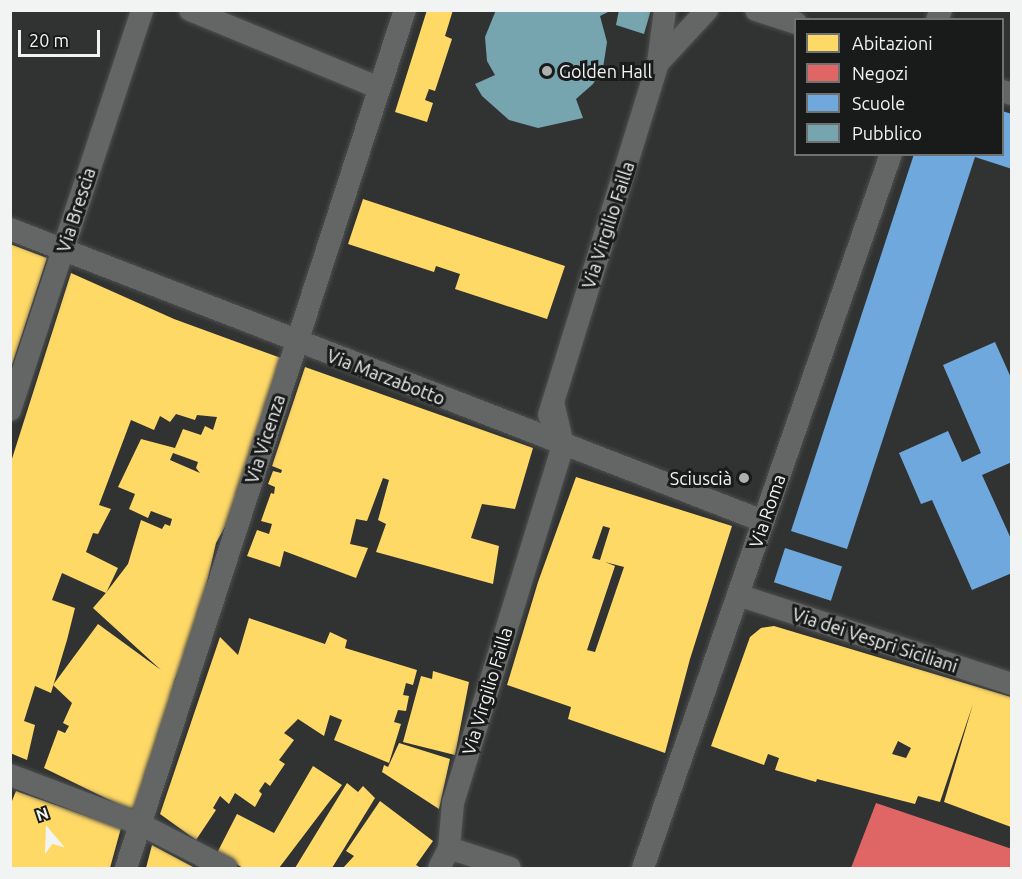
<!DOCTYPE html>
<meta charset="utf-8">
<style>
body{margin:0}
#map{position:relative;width:1022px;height:879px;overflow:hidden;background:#313332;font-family:Ubuntu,sans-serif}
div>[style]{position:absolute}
.homes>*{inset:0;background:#ffd966}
.shops>*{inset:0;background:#e06666}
.schools>*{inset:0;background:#6fa8dc;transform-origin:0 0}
.public>*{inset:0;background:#76a5af}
.roads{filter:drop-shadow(0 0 2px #4d4e4e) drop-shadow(0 0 2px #4d4e4e)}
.street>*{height:22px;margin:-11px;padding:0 11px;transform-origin:11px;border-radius:11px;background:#646565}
.dots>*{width:16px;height:16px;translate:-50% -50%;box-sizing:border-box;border:3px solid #191b1b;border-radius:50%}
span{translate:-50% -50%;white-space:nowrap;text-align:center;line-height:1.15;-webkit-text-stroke:6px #191b1b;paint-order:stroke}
.poi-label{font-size:18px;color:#f1f4f3}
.left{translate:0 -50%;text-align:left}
.right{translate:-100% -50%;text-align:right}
.street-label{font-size:18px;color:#f1f4f3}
.frame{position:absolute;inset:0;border:12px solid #f1f4f3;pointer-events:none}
.legend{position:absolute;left:794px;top:18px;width:210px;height:138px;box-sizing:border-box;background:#191b1b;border:2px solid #6f7271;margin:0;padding:8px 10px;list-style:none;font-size:18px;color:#f1f4f3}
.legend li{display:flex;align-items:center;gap:12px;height:30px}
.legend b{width:30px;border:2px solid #6f7271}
.north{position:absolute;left:18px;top:801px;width:60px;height:60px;-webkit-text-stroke:4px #191b1b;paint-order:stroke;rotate:341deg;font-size:16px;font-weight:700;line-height:24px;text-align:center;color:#f1f4f3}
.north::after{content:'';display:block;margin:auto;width:21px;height:27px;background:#f1f4f3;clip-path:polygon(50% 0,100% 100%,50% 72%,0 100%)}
.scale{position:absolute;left:18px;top:30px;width:82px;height:27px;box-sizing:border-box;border:3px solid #f1f4f3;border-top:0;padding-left:8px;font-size:18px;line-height:21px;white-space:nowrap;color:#f1f4f3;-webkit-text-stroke:4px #191b1b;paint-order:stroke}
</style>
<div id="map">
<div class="homes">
<i style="clip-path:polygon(427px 10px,453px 10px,445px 36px,452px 39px,435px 91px,429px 89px,425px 100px,433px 103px,427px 122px,395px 112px)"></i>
<i style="clip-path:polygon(363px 199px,565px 266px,547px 319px,455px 289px,460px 274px,436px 266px,434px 272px,348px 244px)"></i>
<i style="clip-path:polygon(10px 244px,47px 258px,10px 371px)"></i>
<i style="clip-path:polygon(evenodd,71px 273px,174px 319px,281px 358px,232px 514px,216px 543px,198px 622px,175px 680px,153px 765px,136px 813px,44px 768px,58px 730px,65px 733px,69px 726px,63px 723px,72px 703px,53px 685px,98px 624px,161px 670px,93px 608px,105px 594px,128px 564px,141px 520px,162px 529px,165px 524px,170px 526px,172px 519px,151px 511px,148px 518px,129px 509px,135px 494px,118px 487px,141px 439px,175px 448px,183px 429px,201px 435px,205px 426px,213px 430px,217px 417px,197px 415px,195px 420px,176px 414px,170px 422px,160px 416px,154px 430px,131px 420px,99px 505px,111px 509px,98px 534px,93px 533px,86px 552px,118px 568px,106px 593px,62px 573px,52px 600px,75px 608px,67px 640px,51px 693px,35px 686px,24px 721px,35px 725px,27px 760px,10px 753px,10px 465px,71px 273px,173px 453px,198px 462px,196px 468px,200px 473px,170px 460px,173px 453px)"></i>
<i style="clip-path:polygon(305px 367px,533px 448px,515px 509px,482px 504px,471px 538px,499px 546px,493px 584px,376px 552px,386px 524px,378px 520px,389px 480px,383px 478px,367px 521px,356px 519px,350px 544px,368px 548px,356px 578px,284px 551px,280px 567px,247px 556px,257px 530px,269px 534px,272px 524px,261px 521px,271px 493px,274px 494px,275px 487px,268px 484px,273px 471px,281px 473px,282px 470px,272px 466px)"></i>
<i style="clip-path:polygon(evenodd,576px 477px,732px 526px,690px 659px,665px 753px,568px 719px,571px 707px,507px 685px,538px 582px,576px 477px,603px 526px,610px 528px,600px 560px,592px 558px,603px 526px,576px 477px,605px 562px,624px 567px,595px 652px,587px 650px,615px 566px,605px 562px)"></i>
<i style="clip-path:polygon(249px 618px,325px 644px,330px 632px,347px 640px,345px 648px,417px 670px,413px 685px,406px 683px,403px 695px,409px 696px,406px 711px,398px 710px,394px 722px,401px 724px,389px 763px,334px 740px,342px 720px,330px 715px,324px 736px,298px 719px,284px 733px,294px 740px,279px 760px,285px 764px,270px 786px,265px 782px,259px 791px,262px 794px,255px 807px,235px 793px,229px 804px,220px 796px,213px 808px,216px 810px,196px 840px,160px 814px,220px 637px,238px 655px)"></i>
<i style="clip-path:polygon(evenodd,774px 626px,1011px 697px,1011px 827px,944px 802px,973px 704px,940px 802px,918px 796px,915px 804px,817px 779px,816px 782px,775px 770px,779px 758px,768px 754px,764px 765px,711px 746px,750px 637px,761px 628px,774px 626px,898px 741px,911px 748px,906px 758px,892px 754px,898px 741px)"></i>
<i style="clip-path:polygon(433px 671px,469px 682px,455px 755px,403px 742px,421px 676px,432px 679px)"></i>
<i style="clip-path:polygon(399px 743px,450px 759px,439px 809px,382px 772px,384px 765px,388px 767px)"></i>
<i style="clip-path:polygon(313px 766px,342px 785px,279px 868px,243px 868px,217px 853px,237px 814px,274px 833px)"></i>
<i style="clip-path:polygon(347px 783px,358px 792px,363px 786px,375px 798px,332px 868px,295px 868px)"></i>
<i style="clip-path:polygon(16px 791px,121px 828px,110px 868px,10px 868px,10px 806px)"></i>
<i style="clip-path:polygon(380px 801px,433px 841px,416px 865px,421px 868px,343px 868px,354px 856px,346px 851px)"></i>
<i style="clip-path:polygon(152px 845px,195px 868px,146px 868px)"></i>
</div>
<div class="shops">
<i style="clip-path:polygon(876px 803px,1012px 849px,1012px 868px,851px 868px)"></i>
</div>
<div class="schools">
<i style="clip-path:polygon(1002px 111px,1012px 114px,1012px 169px,975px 157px,847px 549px,791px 531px,914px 154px,1002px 154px)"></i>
<i style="clip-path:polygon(995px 342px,1012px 380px,1012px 462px,982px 475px,1012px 541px,1012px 573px,972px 590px,932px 500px,921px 504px,899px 453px,948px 431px,962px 462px,981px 453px,943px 365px)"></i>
<i style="left:785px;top:548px;width:60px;height:36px;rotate:18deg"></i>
</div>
<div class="public">
<i style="clip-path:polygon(496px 10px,612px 10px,600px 16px,607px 42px,603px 68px,593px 84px,576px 99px,583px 118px,538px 128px,509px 120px,482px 96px,475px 84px,495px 75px,487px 61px,485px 37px)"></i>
<i style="clip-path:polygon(619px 10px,651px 10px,644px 34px,616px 25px)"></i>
</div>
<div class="roads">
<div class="street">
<i style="left:190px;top:10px;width:204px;rotate:22.4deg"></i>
<i style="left:756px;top:10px;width:42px;rotate:18deg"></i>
<i style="left:937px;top:20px;width:11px;rotate:-68deg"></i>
<i style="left:658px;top:63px;width:72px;rotate:-47.2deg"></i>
<i style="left:1002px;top:91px;width:10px;rotate:17deg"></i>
<i style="left:10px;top:229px;width:808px;rotate:21.2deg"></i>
<i style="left:10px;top:410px;width:421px;rotate:-71.7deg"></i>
<i style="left:549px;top:415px;width:368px;rotate:-72.8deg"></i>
<i style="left:658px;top:63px;width:53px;rotate:-82.5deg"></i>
<i style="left:738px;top:595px;width:288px;rotate:18deg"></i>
<i style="left:10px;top:775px;width:139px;rotate:20.7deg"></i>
<i style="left:140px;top:824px;width:97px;rotate:27.1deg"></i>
<i style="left:449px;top:848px;width:64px;rotate:18.2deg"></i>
<i style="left:126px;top:868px;width:902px;rotate:-71.99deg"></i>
<i style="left:439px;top:868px;width:22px;rotate:-63deg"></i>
<i style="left:449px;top:848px;width:45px;rotate:-84.9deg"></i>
<i style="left:453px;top:803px;width:375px;rotate:-72.9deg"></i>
<i style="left:563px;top:445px;width:44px;rotate:-103.1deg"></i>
<i style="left:643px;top:868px;width:756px;rotate:-70.85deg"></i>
</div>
</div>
<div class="dots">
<i style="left:547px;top:71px;background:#aeb0af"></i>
<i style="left:744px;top:478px;background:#aeb0af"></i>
</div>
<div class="poi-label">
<span class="left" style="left:559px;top:71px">Golden Hall</span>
<span class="right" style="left:732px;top:478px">Sciuscià</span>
</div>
<div class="street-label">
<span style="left:76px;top:210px;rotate:-72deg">Via Brescia</span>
<span style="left:608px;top:225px;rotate:-72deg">Via Virgilio Failla</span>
<span style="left:386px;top:377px;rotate:21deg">Via Marzabotto</span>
<span style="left:265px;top:439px;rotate:-72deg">Via Vicenza</span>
<span style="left:767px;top:511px;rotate:-71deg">Via Roma</span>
<span style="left:875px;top:640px;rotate:18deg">Via dei Vespri Siciliani</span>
<span style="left:487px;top:691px;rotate:-73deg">Via Virgilio Failla</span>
</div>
<div class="frame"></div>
<ul class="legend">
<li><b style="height:16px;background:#ffd966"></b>Abitazioni</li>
<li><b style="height:16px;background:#e06666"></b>Negozi</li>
<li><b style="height:16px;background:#6fa8dc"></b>Scuole</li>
<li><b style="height:16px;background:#76a5af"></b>Pubblico</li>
</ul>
<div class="north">N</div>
<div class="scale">20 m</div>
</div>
